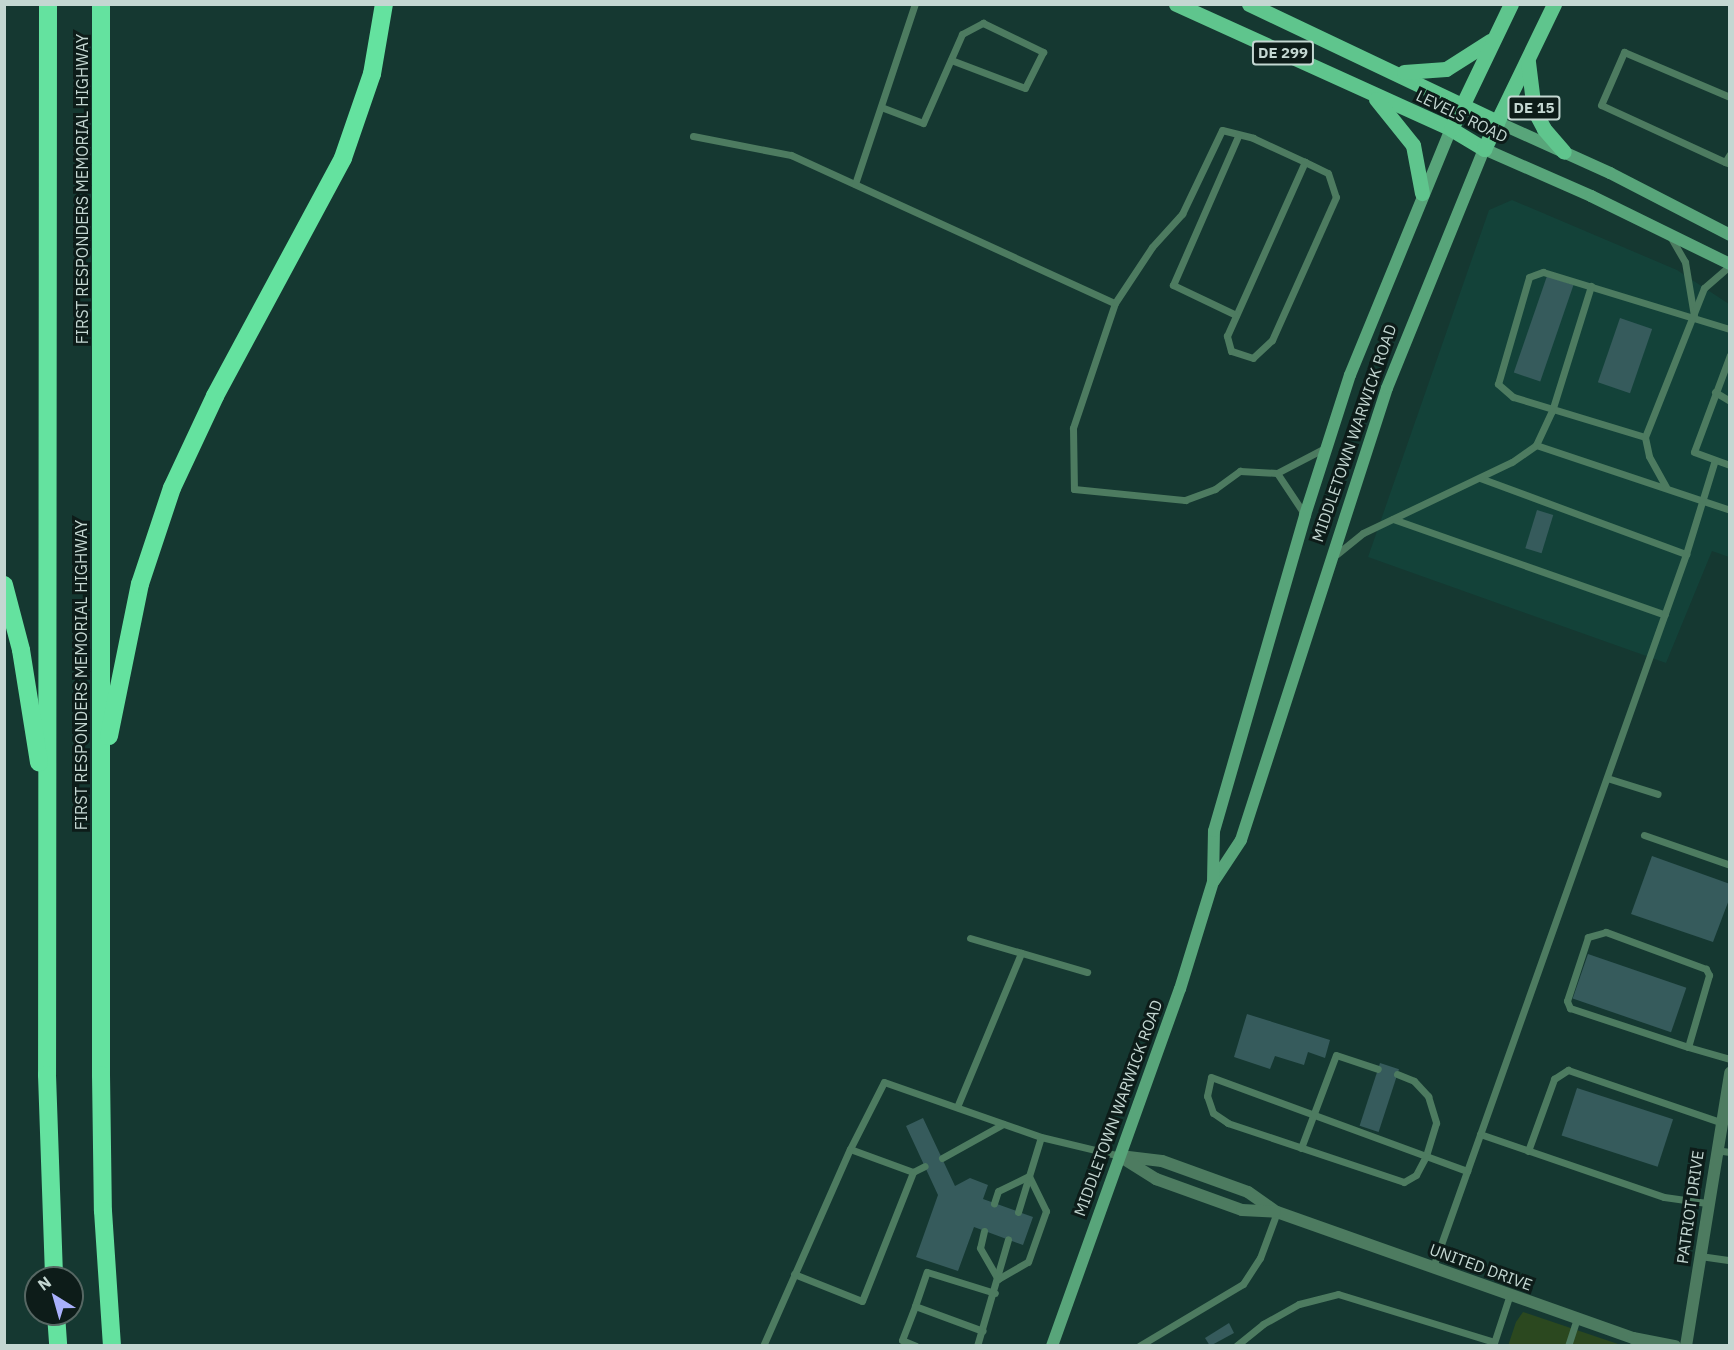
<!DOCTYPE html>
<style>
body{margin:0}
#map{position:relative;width:1734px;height:1350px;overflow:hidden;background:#153831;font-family:"IBM Plex Sans",sans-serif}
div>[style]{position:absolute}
.built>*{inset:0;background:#134239}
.green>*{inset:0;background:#2b481f}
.building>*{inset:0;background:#365b5c;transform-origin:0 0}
.lane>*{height:7px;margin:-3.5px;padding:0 3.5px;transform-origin:3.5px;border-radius:3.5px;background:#4d7b60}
.street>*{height:12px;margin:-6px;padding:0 6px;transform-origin:6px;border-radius:6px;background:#4d7b60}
.secondary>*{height:12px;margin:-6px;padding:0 6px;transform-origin:6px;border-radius:6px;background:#58a57a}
.primary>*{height:15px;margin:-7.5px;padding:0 7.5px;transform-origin:7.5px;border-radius:7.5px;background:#5fc58d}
.highway>*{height:18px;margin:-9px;padding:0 9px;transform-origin:9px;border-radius:9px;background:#64e29f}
span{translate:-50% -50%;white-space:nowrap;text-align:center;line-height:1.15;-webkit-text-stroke:6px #0d1c19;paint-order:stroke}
.shield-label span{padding:2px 4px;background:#0d1c19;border:2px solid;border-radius:4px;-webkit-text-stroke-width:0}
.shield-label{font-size:15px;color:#c4d7d2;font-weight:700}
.street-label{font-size:16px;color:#c4d7d2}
.frame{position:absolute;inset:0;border:6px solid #c4d7d2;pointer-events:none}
.north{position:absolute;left:24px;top:1266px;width:60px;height:60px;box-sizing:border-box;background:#0d1c19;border:2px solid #566763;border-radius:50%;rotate:323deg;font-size:16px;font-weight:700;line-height:24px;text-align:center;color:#c4d7d2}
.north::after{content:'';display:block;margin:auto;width:21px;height:27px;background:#a9b0fc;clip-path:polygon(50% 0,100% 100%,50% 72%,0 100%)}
</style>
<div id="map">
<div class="built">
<i style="clip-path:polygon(1512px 200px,1677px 270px,1729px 304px,1729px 557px,1712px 551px,1666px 663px,1368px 557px,1489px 210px)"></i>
</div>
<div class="green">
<i style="clip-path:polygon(1523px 1312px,1621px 1345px,1508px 1346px,1516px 1322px)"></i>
</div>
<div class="building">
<i style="left:1547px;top:276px;width:28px;height:102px;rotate:19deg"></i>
<i style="left:1620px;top:318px;width:34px;height:68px;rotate:19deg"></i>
<i style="left:1537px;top:510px;width:17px;height:40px;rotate:17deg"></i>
<i style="clip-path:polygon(1652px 856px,1730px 884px,1730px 897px,1713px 942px,1631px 914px)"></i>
<i style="left:1588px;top:954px;width:104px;height:47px;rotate:19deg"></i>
<i style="clip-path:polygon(1247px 1014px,1330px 1040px,1325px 1058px,1308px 1052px,1304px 1065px,1275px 1056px,1270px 1069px,1234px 1057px)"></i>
<i style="left:1380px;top:1063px;width:20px;height:66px;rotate:18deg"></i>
<i style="left:1577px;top:1088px;width:101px;height:50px;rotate:18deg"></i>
<i style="clip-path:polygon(923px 1118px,955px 1186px,970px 1178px,988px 1185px,983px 1199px,1033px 1217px,1023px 1245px,974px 1227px,958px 1271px,916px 1257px,938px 1195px,906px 1126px)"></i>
<i style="clip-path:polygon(1229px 1323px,1234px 1333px,1210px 1346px,1205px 1338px)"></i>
</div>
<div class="lane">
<i style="left:881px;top:107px;width:45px;rotate:20.9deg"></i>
<i style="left:923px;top:123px;width:97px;rotate:-66.3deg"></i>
<i style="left:962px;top:34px;width:24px;rotate:-28deg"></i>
<i style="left:983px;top:23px;width:67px;rotate:25.8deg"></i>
<i style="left:1043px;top:52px;width:40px;rotate:116.6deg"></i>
<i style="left:1025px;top:88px;width:79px;rotate:-159.3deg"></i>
<i style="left:693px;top:136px;width:100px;rotate:11deg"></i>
<i style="left:791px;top:155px;width:356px;rotate:24.6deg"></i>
<i style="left:1115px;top:303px;width:132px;rotate:108.6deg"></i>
<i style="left:1073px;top:428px;width:61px;rotate:89.1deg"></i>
<i style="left:1074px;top:489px;width:112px;rotate:5.7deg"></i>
<i style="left:1185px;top:500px;width:32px;rotate:-20deg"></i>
<i style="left:1215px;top:489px;width:31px;rotate:-36deg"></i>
<i style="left:1240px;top:471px;width:37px;rotate:3deg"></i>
<i style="left:1730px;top:154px;width:9px;rotate:122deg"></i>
<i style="left:1725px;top:162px;width:5px;rotate:22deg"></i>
<i style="left:1725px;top:162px;width:136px;rotate:-155.3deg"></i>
<i style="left:1601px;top:105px;width:58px;rotate:-66.5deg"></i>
<i style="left:1624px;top:52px;width:115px;rotate:23deg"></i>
<i style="left:855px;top:184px;width:190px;rotate:-71.6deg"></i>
<i style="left:1670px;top:236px;width:30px;rotate:60deg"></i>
<i style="left:1685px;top:262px;width:55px;rotate:80.5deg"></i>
<i style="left:1115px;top:303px;width:67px;rotate:-56.5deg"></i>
<i style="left:1152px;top:247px;width:45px;rotate:-47.7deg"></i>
<i style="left:1182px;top:214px;width:93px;rotate:-64.5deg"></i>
<i style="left:1222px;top:130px;width:32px;rotate:14deg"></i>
<i style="left:1253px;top:138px;width:57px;rotate:24.8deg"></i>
<i style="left:1305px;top:162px;width:25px;rotate:26deg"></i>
<i style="left:1328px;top:173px;width:25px;rotate:72deg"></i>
<i style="left:1336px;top:197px;width:157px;rotate:114.1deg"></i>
<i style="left:1272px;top:340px;width:26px;rotate:137deg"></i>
<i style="left:1253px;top:358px;width:23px;rotate:-162deg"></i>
<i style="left:1231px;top:351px;width:16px;rotate:-105deg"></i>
<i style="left:1227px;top:336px;width:191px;rotate:-65.9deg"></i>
<i style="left:1236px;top:315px;width:70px;rotate:-154.5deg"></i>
<i style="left:1173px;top:285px;width:163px;rotate:-66.4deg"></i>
<i style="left:1730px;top:355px;width:103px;rotate:110.4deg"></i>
<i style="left:1694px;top:452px;width:38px;rotate:20deg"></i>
<i style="left:1715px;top:392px;width:17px;rotate:31deg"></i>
<i style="left:1645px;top:437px;width:138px;rotate:-163.1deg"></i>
<i style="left:1513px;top:397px;width:20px;rotate:-139deg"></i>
<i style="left:1498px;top:384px;width:111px;rotate:-73.8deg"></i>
<i style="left:1529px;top:277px;width:15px;rotate:-20deg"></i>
<i style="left:1543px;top:272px;width:195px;rotate:17deg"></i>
<i style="left:1536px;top:445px;width:205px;rotate:18.5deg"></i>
<i style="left:1480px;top:478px;width:220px;rotate:20.3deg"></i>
<i style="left:1666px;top:487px;width:35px;rotate:-119deg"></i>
<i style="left:1649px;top:456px;width:19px;rotate:-102deg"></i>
<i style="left:1645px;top:437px;width:160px;rotate:-68.4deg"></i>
<i style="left:1704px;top:288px;width:35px;rotate:-41deg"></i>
<i style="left:1305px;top:515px;width:50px;rotate:-123.7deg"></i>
<i style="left:1277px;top:473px;width:56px;rotate:-27.5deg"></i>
<i style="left:1393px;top:519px;width:288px;rotate:19.4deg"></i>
<i style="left:1337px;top:554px;width:33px;rotate:-39deg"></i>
<i style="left:1363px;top:533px;width:165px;rotate:-25.5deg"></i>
<i style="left:1512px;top:462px;width:29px;rotate:-35deg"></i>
<i style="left:1536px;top:445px;width:38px;rotate:-65deg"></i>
<i style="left:1552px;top:411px;width:131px;rotate:-72.7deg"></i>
<i style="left:1607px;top:778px;width:53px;rotate:17.4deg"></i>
<i style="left:1644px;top:835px;width:91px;rotate:19.2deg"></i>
<i style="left:970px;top:938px;width:122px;rotate:16.2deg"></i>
<i style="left:1688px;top:1047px;width:75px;rotate:-73.7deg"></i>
<i style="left:1709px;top:975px;width:7px;rotate:-117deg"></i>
<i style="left:1706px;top:969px;width:107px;rotate:-159.7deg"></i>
<i style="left:1606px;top:932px;width:19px;rotate:164deg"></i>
<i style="left:1588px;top:937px;width:67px;rotate:108.2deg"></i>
<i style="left:1567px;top:1001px;width:8px;rotate:67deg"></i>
<i style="left:1570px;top:1008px;width:124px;rotate:18.3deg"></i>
<i style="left:1688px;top:1047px;width:44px;rotate:15.9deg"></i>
<i style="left:1397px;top:1074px;width:18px;rotate:22deg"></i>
<i style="left:1414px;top:1081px;width:21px;rotate:47deg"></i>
<i style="left:1428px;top:1096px;width:28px;rotate:73deg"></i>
<i style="left:1436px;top:1123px;width:34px;rotate:107deg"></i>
<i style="left:1426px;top:1156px;width:21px;rotate:118deg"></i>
<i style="left:1416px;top:1175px;width:14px;rotate:150deg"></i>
<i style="left:1404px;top:1182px;width:186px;rotate:-161.5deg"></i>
<i style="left:1228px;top:1123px;width:18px;rotate:-146deg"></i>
<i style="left:1213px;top:1113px;width:18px;rotate:-109deg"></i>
<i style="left:1207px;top:1096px;width:19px;rotate:-78deg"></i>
<i style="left:1211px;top:1077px;width:229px;rotate:20.2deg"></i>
<i style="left:1426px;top:1156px;width:44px;rotate:20.1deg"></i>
<i style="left:957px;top:1107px;width:167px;rotate:-67.4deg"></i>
<i style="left:1480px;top:1134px;width:194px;rotate:18.9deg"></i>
<i style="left:1664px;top:1197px;width:43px;rotate:7.9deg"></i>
<i style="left:1301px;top:1148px;width:99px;rotate:-69.4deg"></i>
<i style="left:1336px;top:1055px;width:44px;rotate:18.4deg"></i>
<i style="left:850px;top:1149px;width:67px;rotate:20.1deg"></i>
<i style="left:1715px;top:1150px;width:15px;rotate:8deg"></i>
<i style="left:1528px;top:1151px;width:77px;rotate:-70.1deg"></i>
<i style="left:1554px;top:1079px;width:17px;rotate:-33deg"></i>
<i style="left:1568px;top:1070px;width:161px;rotate:18.9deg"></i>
<i style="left:942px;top:1158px;width:70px;rotate:-29.1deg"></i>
<i style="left:1018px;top:1212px;width:78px;rotate:-73deg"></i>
<i style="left:984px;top:1231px;width:17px;rotate:103deg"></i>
<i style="left:980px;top:1248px;width:36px;rotate:60deg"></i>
<i style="left:998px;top:1279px;width:34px;rotate:-30deg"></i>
<i style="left:1028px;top:1262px;width:54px;rotate:-70.6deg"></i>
<i style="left:1046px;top:1211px;width:39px;rotate:-116deg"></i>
<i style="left:1029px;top:1176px;width:34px;rotate:154deg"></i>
<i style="left:998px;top:1191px;width:13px;rotate:108deg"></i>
<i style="left:1700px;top:1256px;width:30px;rotate:8deg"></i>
<i style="left:1433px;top:1267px;width:757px;rotate:-70.46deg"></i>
<i style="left:1686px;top:554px;width:98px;rotate:-72.9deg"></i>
<i style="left:794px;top:1274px;width:73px;rotate:21.7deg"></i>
<i style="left:862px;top:1301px;width:139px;rotate:-68.4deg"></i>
<i style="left:913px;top:1172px;width:13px;rotate:-27deg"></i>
<i style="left:915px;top:1306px;width:36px;rotate:-71deg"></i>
<i style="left:927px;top:1272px;width:71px;rotate:17.2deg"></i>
<i style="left:763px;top:1346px;width:215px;rotate:-66.2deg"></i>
<i style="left:850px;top:1149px;width:75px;rotate:-63.1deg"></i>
<i style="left:884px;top:1082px;width:166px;rotate:19.3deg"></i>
<i style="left:1041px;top:1137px;width:81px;rotate:13.5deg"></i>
<i style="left:916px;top:1346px;width:15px;rotate:-157deg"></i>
<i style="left:902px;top:1340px;width:36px;rotate:-69deg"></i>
<i style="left:915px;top:1306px;width:72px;rotate:20.2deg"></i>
<i style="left:977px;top:1346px;width:111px;rotate:-73.8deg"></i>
<i style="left:1139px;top:1346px;width:121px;rotate:-30.8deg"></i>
<i style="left:1243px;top:1284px;width:31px;rotate:-57deg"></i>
<i style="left:1260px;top:1258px;width:49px;rotate:-69.7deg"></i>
<i style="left:1236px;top:1346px;width:35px;rotate:-39deg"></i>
<i style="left:1263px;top:1324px;width:41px;rotate:-29.1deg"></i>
<i style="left:1299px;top:1304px;width:40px;rotate:-14.4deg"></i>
<i style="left:1338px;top:1294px;width:163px;rotate:17.1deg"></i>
<i style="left:1493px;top:1346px;width:55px;rotate:-71.9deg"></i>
<i style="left:1568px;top:1346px;width:29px;rotate:-72deg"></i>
</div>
<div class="street">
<i style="left:1120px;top:1156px;width:42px;rotate:6.8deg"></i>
<i style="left:1162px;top:1161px;width:91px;rotate:19.8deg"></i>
<i style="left:1248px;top:1192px;width:35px;rotate:35deg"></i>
<i style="left:1277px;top:1212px;width:378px;rotate:19.5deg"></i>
<i style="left:1633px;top:1338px;width:43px;rotate:10.8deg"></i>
<i style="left:1124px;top:1159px;width:38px;rotate:32deg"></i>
<i style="left:1156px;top:1179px;width:91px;rotate:19.8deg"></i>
<i style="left:1242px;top:1210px;width:33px;rotate:3deg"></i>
<i style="left:1686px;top:1346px;width:277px;rotate:-80.8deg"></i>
</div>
<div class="secondary">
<i style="left:1497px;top:122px;width:124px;rotate:24.3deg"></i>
<i style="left:1610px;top:173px;width:135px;rotate:27.3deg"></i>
<i style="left:1214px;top:881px;width:49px;rotate:-56.6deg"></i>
<i style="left:1241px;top:840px;width:475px;rotate:-72.1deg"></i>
<i style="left:1387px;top:388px;width:258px;rotate:-67.9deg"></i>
<i style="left:1484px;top:149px;width:117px;rotate:23.7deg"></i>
<i style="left:1591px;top:196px;width:155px;rotate:26.1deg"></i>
<i style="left:1052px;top:1346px;width:379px;rotate:-70.3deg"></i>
<i style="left:1180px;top:989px;width:112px;rotate:-72.9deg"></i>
<i style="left:1213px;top:882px;width:51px;rotate:-88.9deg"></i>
<i style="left:1214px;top:831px;width:329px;rotate:-73.9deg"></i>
<i style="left:1305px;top:515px;width:147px;rotate:-72.2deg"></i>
<i style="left:1350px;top:375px;width:266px;rotate:-67.7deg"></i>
</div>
<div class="primary">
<i style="left:1176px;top:4px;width:302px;rotate:24.4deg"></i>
<i style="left:1451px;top:129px;width:39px;rotate:31deg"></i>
<i style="left:1484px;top:149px;width:161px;rotate:-64.2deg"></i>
<i style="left:1249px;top:4px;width:275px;rotate:25.4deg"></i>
<i style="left:1528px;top:62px;width:48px;rotate:82.9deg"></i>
<i style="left:1534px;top:110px;width:21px;rotate:62deg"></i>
<i style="left:1544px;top:129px;width:30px;rotate:49deg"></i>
<i style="left:1404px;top:72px;width:42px;rotate:-4.1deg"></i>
<i style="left:1446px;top:69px;width:52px;rotate:-32.5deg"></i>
<i style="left:1376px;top:99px;width:59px;rotate:51.2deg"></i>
<i style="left:1413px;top:145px;width:49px;rotate:79.4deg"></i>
<i style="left:1451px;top:129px;width:139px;rotate:-64.4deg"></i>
</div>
<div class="highway">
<i style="left:48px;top:4px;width:1071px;rotate:90.05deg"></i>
<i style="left:47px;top:1075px;width:203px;rotate:88deg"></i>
<i style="left:101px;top:4px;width:1071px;rotate:90deg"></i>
<i style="left:101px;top:1075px;width:136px;rotate:89.2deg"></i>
<i style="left:103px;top:1211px;width:135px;rotate:86.2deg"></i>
<i style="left:4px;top:585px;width:67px;rotate:75.3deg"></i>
<i style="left:21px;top:650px;width:114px;rotate:80.9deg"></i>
<i style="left:109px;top:736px;width:155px;rotate:-78.5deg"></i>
<i style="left:140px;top:584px;width:101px;rotate:-71.6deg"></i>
<i style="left:172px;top:488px;width:102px;rotate:-64.9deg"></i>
<i style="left:215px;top:396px;width:270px;rotate:-61.7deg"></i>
<i style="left:343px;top:158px;width:89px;rotate:-71deg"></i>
<i style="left:372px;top:74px;width:71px;rotate:-80.3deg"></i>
<i style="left:56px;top:1314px;width:32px;rotate:86deg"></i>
</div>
<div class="shield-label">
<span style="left:1283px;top:53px">DE 299</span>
<span style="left:1534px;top:108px">DE 15</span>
</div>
<div class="street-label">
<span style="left:1462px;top:116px;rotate:26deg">LEVELS ROAD</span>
<span style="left:82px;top:189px;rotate:-90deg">FIRST RESPONDERS MEMORIAL HIGHWAY</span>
<span style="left:1354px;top:433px;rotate:-71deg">MIDDLETOWN WARWICK ROAD</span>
<span style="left:81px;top:675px;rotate:-90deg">FIRST RESPONDERS MEMORIAL HIGHWAY</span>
<span style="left:1118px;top:1108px;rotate:-70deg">MIDDLETOWN WARWICK ROAD</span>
<span style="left:1690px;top:1207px;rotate:-82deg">PATRIOT DRIVE</span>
<span style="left:1481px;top:1267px;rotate:20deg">UNITED DRIVE</span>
</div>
<div class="frame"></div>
<div class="north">N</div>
</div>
